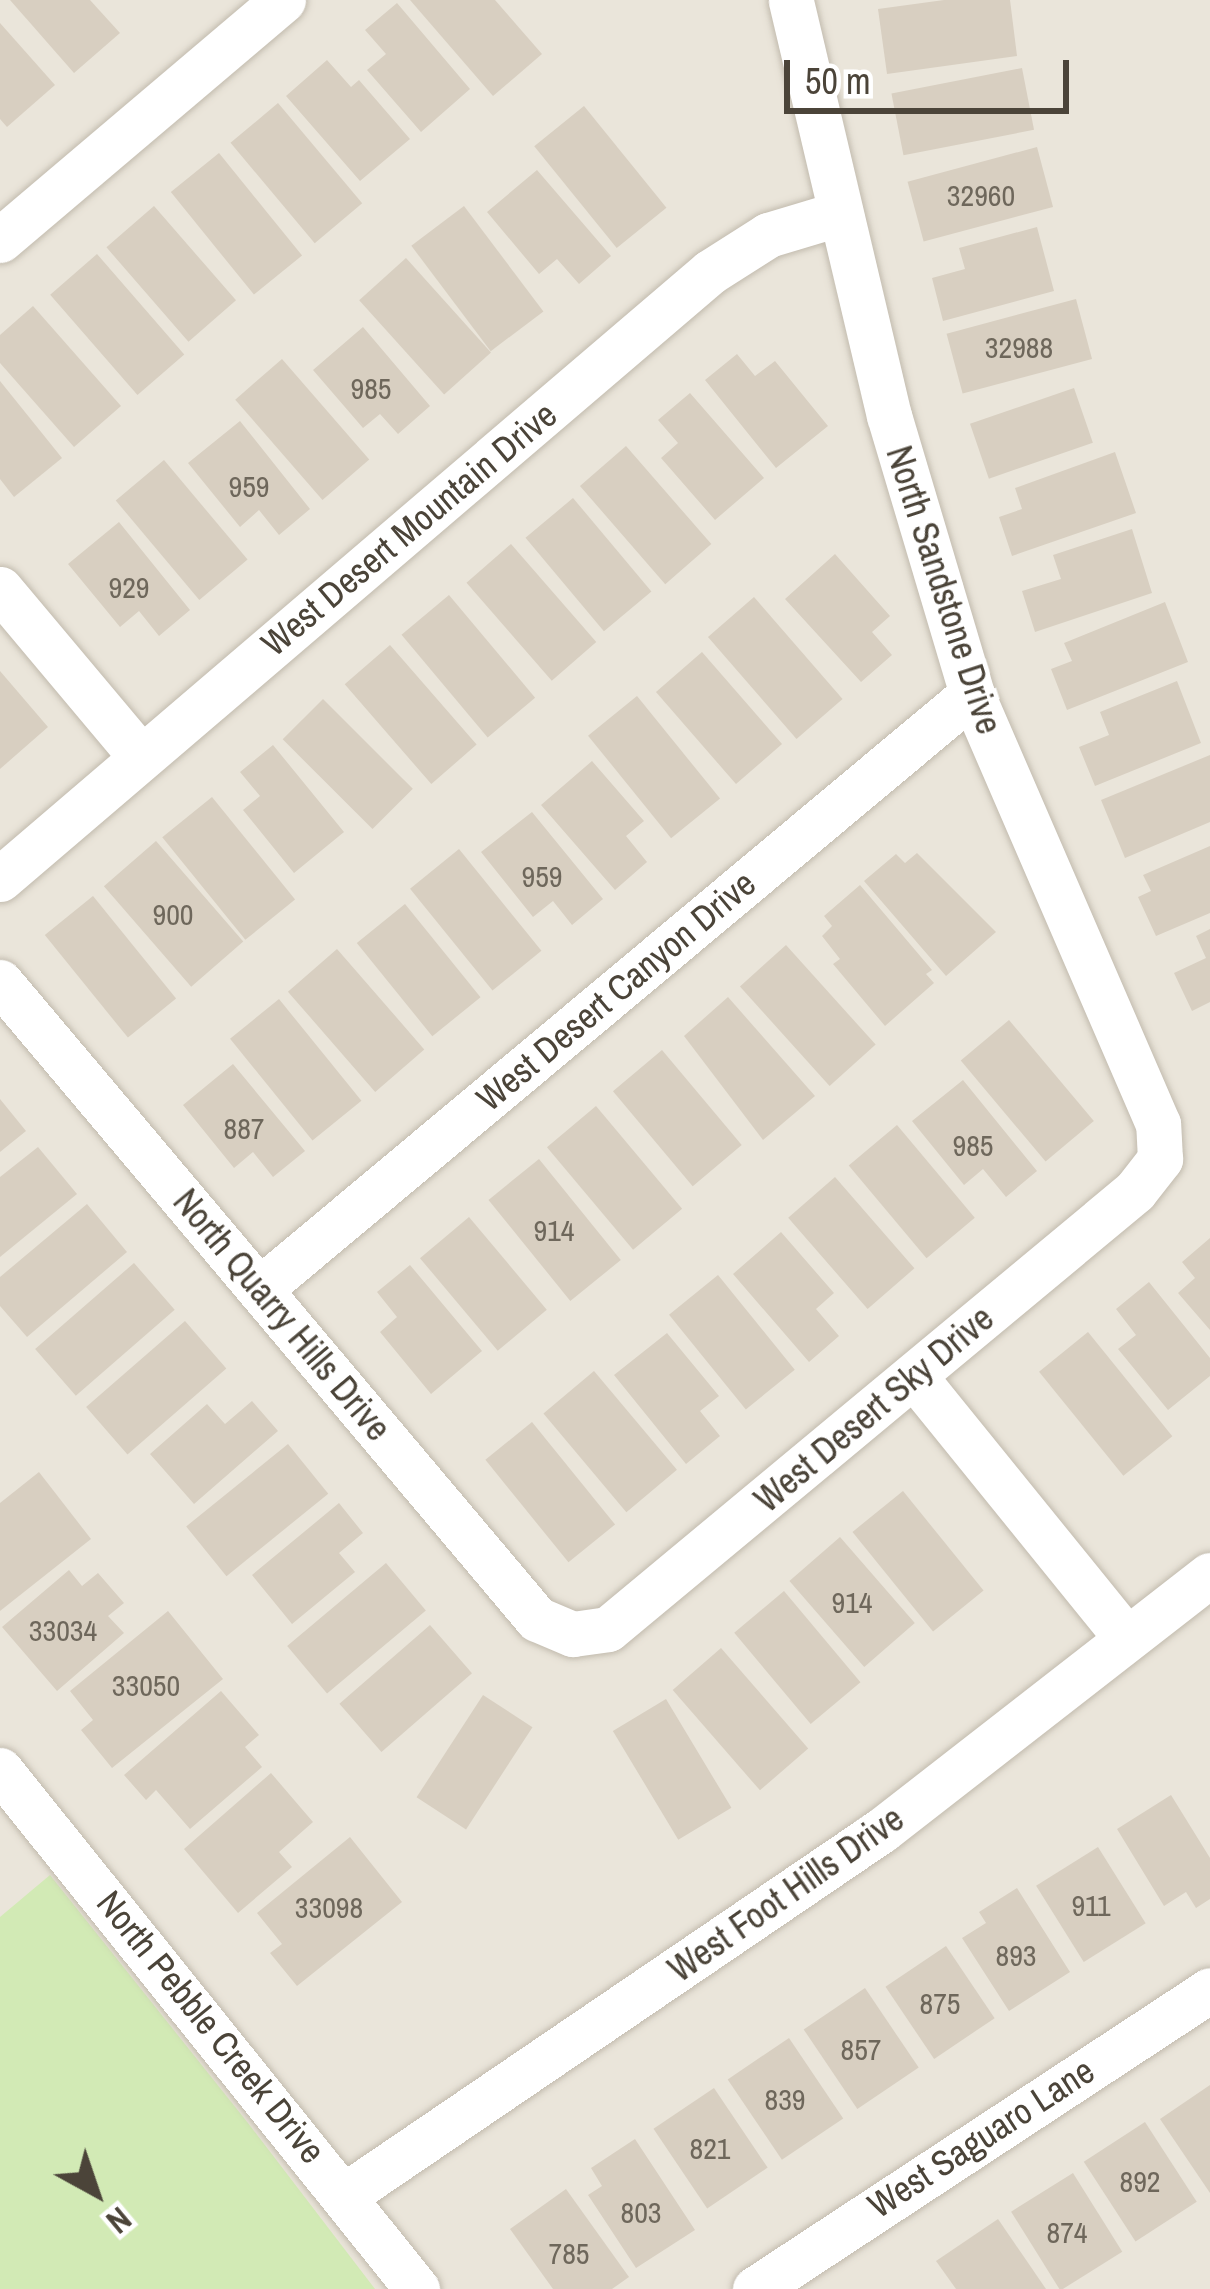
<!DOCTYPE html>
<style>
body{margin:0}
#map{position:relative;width:1210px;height:2289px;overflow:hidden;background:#f6f3ec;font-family:"Archivo Narrow",sans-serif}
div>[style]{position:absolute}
.residential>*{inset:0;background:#eae5da;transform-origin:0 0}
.green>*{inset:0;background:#d2eab5}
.building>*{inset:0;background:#d8cfc1;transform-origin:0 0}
.roads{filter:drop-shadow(0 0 3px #c2bbae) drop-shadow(0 0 3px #c2bbae)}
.street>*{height:45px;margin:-22.5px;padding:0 22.5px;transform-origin:22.5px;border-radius:22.5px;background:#fff}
span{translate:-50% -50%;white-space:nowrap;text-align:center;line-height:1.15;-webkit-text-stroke:9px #fff;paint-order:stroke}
.number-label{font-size:30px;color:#6e675b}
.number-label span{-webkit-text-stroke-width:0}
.street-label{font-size:36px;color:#4b4439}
.north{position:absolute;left:36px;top:2133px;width:120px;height:120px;-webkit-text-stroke:9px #fff;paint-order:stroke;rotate:140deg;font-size:33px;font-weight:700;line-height:48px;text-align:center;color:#4b4439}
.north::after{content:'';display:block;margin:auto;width:42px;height:54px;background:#4b4439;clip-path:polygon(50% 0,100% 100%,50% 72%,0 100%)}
.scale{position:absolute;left:784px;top:60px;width:285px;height:54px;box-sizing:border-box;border:6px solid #4b4439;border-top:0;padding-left:15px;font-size:36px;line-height:42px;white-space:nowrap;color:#4b4439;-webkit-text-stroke:9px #fff;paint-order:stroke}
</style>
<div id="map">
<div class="residential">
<i style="left:0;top:0;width:1210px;height:2289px"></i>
</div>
<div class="green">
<i style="clip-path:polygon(50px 1875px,248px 2123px,375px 2289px,0 2289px,0 1917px)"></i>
</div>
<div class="building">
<i style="clip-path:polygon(10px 0,90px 0,120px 33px,74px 73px)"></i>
<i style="clip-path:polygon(410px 0,495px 0,542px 54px,493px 96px)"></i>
<i style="clip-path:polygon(944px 0,1010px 0,1017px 56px,887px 74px,878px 9px)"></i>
<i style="clip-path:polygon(397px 3px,470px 89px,421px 132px,367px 70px,386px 54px,365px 30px)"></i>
<i style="clip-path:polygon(0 23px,55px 85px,7px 127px,0 119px)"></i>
<i style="clip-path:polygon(327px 60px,351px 87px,359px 80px,410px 139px,360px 181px,286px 96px)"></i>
<i style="left:1022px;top:68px;width:63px;height:133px;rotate:79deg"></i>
<i style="left:278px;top:103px;width:131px;height:62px;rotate:50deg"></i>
<i style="left:584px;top:106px;width:131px;height:64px;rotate:51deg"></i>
<i style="left:1037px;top:147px;width:62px;height:134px;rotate:75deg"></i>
<i style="left:219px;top:153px;width:132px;height:62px;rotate:51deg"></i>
<i style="clip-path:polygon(537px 170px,611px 256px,579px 284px,557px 259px,539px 274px,487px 212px)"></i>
<i style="left:154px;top:206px;width:125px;height:63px;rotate:49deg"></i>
<i style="left:464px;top:206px;width:132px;height:66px;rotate:53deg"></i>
<i style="clip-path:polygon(1037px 227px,1054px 291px,943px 321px,932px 278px,965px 269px,959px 248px)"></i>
<i style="left:97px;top:254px;width:133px;height:62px;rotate:49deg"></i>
<i style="left:406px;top:258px;width:127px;height:63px;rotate:48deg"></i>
<i style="left:1076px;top:299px;width:62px;height:134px;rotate:75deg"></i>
<i style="clip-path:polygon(33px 306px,121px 406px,74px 447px,0 363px,0 335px)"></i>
<i style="clip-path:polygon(363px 327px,430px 406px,398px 434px,380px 414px,363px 428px,313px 370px)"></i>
<i style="clip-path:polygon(737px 354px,755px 376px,775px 361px,828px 426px,776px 468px,705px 380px)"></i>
<i style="left:282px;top:359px;width:133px;height:62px;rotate:49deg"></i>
<i style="clip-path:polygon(0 381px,62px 458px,14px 497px,0 479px)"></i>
<i style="left:1074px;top:388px;width:58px;height:110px;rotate:71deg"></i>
<i style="clip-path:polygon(690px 393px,764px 478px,715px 520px,661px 458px,678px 443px,658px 420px)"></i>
<i style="clip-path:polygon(240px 421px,310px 509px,279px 535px,259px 510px,240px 527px,188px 463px)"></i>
<i style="left:626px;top:446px;width:130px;height:61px;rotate:49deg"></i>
<i style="clip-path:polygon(1115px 452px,1136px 513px,1012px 556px,999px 517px,1022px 509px,1015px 488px)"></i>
<i style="left:164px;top:460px;width:130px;height:63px;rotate:50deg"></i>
<i style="left:573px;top:498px;width:122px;height:62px;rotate:50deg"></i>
<i style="clip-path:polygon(119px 522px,190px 610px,159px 636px,139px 611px,120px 627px,68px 564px)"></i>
<i style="clip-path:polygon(1132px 529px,1152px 593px,1035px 632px,1022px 591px,1061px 579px,1053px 555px)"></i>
<i style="left:511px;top:544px;width:130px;height:59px;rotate:49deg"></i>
<i style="clip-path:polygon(835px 554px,890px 616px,872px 632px,892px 655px,861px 682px,785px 599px)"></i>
<i style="left:449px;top:595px;width:134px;height:62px;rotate:50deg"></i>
<i style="left:754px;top:597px;width:135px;height:61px;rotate:49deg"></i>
<i style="clip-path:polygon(1165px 602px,1188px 662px,1067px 710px,1051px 669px,1072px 661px,1064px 643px)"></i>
<i style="left:390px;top:645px;width:132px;height:60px;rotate:49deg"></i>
<i style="left:702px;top:652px;width:122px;height:61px;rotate:49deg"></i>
<i style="clip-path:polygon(0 671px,48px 727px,0 769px)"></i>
<i style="clip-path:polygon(1177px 681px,1201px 743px,1095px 786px,1079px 747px,1109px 735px,1100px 712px)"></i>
<i style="left:637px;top:696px;width:132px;height:63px;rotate:51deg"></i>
<i style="left:323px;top:699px;width:127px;height:57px;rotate:45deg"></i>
<i style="clip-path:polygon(273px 745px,344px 832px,294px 873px,243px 810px,260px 796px,240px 772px)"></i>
<i style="clip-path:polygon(1210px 755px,1210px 822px,1125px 858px,1101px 800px)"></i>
<i style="clip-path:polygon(592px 761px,644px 821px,626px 836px,647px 862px,615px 890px,541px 805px)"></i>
<i style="left:212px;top:797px;width:132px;height:64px;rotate:51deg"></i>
<i style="clip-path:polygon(532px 812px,603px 899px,572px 925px,553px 901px,533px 917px,481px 852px)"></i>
<i style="left:156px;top:841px;width:133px;height:69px;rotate:49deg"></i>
<i style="clip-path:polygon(1210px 846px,1210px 913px,1156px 936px,1138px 897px,1151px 891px,1143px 875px)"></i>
<i style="left:459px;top:849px;width:131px;height:63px;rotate:51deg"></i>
<i style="clip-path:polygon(917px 853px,996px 932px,946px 976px,864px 881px,896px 854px,905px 863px)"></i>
<i style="clip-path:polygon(860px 885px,932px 970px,926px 974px,934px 983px,885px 1026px,833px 964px,840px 959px,822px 936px,832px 926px,824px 916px)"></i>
<i style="left:93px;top:896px;width:132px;height:62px;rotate:51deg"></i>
<i style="left:405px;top:904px;width:120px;height:62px;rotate:51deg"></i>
<i style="clip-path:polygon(1210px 929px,1210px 1002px,1192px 1011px,1174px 973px,1206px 958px,1196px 936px)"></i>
<i style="left:786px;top:945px;width:134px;height:62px;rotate:48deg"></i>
<i style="left:337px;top:949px;width:133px;height:65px;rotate:49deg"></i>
<i style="clip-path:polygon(728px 997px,815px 1096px,763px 1140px,684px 1036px)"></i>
<i style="left:279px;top:999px;width:131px;height:63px;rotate:51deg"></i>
<i style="left:1009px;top:1020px;width:132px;height:63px;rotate:50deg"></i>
<i style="left:662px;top:1050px;width:124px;height:64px;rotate:50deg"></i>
<i style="clip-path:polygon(233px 1064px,305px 1151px,273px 1177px,253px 1152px,234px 1168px,183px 1105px)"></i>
<i style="clip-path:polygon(963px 1080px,1037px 1171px,1006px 1197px,983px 1169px,964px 1185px,912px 1121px)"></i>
<i style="clip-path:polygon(0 1099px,26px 1131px,0 1152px)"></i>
<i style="left:596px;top:1106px;width:134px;height:64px;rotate:50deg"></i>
<i style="left:897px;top:1125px;width:121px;height:63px;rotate:50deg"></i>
<i style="clip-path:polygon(38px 1147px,77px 1194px,0 1257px,0 1177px)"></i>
<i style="left:539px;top:1159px;width:130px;height:65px;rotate:51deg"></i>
<i style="left:835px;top:1177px;width:121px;height:62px;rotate:49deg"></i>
<i style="clip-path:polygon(87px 1204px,127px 1252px,27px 1337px,0 1306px,0 1277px)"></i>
<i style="left:469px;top:1217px;width:121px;height:64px;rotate:50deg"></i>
<i style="clip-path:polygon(781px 1232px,834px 1293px,816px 1309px,839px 1336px,809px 1362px,733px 1274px)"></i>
<i style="clip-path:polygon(1210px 1238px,1210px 1330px,1178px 1293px,1195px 1278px,1182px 1262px)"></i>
<i style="left:134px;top:1263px;width:62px;height:131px;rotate:49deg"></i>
<i style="clip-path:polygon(410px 1265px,482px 1351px,431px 1394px,380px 1332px,397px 1317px,377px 1292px)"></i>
<i style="left:718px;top:1275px;width:122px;height:63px;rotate:51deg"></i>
<i style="clip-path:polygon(1149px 1282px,1210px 1358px,1210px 1376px,1168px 1410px,1118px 1349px,1136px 1335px,1116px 1309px)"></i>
<i style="left:185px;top:1321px;width:63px;height:131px;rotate:49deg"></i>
<i style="left:1088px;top:1332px;width:134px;height:63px;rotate:51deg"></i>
<i style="clip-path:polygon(667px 1333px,719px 1396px,700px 1411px,720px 1436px,686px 1464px,614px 1375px)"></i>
<i style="left:594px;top:1371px;width:129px;height:66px;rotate:50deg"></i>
<i style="clip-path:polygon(252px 1401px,278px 1431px,194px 1504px,150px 1454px,207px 1404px,225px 1424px)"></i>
<i style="left:532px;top:1422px;width:132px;height:60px;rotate:51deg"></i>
<i style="left:288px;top:1444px;width:64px;height:131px;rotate:51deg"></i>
<i style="clip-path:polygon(39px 1472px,91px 1539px,0 1611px,0 1503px)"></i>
<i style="left:903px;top:1491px;width:128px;height:65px;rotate:51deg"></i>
<i style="clip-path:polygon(339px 1503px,363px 1533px,339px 1553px,355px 1572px,292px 1624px,252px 1575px)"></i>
<i style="left:840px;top:1537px;width:114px;height:67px;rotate:49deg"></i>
<i style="left:386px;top:1563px;width:62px;height:129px;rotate:50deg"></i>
<i style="clip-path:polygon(69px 1570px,82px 1586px,98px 1573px,124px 1603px,108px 1616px,124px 1633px,57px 1691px,2px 1627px)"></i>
<i style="left:784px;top:1591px;width:119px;height:65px;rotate:50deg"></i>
<i style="clip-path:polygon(168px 1611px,223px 1679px,112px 1768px,81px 1730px,93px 1720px,70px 1691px)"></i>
<i style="left:430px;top:1625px;width:64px;height:120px;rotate:49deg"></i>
<i style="left:721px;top:1648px;width:133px;height:64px;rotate:49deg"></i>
<i style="clip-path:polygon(221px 1691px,259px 1735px,245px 1747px,262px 1767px,190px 1829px,156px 1790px,146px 1800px,124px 1775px)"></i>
<i style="left:483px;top:1695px;width:59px;height:122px;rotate:33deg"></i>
<i style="left:666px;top:1699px;width:127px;height:62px;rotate:59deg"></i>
<i style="clip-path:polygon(271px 1773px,313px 1822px,279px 1852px,292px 1867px,238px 1913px,184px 1849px)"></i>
<i style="clip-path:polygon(1171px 1795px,1210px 1858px,1210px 1899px,1196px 1908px,1186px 1892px,1164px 1906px,1117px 1829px)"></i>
<i style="clip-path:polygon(350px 1837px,402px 1902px,297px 1986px,270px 1953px,282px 1944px,257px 1913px)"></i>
<i style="left:1098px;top:1847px;width:90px;height:73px;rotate:58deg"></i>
<i style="clip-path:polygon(1017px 1888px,1070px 1972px,1009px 2011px,962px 1938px,986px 1923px,979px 1912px)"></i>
<i style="left:946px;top:1946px;width:87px;height:73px;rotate:56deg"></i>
<i style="left:865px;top:1988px;width:96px;height:74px;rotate:56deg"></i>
<i style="left:789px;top:2038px;width:97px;height:74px;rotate:56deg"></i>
<i style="clip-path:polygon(1210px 2085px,1210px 2193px,1160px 2119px)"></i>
<i style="left:714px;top:2088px;width:96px;height:73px;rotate:56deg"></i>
<i style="left:1145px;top:2122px;width:95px;height:73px;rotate:57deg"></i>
<i style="clip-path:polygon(635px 2139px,695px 2230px,636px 2268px,588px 2195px,602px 2186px,591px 2168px)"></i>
<i style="left:1073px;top:2173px;width:93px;height:73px;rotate:58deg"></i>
<i style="clip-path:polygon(566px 2189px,629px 2277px,612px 2289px,553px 2289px,510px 2229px)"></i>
<i style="clip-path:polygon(998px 2219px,1046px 2289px,956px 2289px,936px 2261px)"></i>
</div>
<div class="roads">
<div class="street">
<i style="left:0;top:240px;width:371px;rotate:-40.3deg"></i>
<i style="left:0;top:589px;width:219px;rotate:50deg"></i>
<i style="left:0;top:879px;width:934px;rotate:-40.53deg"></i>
<i style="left:710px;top:272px;width:69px;rotate:-32.5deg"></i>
<i style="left:768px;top:235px;width:73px;rotate:-16.7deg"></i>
<i style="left:0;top:982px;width:833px;rotate:49.87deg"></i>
<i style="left:537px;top:1619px;width:39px;rotate:23deg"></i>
<i style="left:573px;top:1634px;width:35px;rotate:-8deg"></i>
<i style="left:608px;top:1629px;width:685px;rotate:-39.73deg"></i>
<i style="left:1135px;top:1191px;width:41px;rotate:-52deg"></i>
<i style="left:1160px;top:1159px;width:35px;rotate:-93deg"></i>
<i style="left:1158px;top:1124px;width:469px;rotate:-113.4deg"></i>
<i style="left:972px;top:694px;width:290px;rotate:-106.6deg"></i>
<i style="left:889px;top:416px;width:427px;rotate:-103.3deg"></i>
<i style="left:261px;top:1288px;width:926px;rotate:-39.88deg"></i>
<i style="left:914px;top:1376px;width:338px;rotate:51deg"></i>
<i style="left:0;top:1770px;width:666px;rotate:51.22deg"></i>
<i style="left:348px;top:2193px;width:646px;rotate:-34.21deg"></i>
<i style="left:882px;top:1830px;width:415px;rotate:-37.9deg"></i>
<i style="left:755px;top:2289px;width:544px;rotate:-33.31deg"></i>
</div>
</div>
<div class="number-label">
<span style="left:981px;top:195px">32960</span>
<span style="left:1019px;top:347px">32988</span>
<span style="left:371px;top:388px">985</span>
<span style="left:249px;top:486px">959</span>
<span style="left:129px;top:587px">929</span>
<span style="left:542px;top:876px">959</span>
<span style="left:173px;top:914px">900</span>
<span style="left:244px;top:1128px">887</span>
<span style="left:973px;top:1145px">985</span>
<span style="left:554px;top:1230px">914</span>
<span style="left:852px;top:1602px">914</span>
<span style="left:63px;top:1630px">33034</span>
<span style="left:146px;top:1685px">33050</span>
<span style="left:1091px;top:1905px">911</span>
<span style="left:329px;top:1907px">33098</span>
<span style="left:1016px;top:1955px">893</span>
<span style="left:940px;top:2003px">875</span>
<span style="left:861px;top:2049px">857</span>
<span style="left:785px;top:2099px">839</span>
<span style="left:710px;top:2148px">821</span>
<span style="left:1140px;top:2181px">892</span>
<span style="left:641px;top:2212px">803</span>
<span style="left:1067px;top:2232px">874</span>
<span style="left:569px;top:2253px">785</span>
</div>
<div class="street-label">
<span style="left:409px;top:529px;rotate:-40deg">West Desert Mountain Drive</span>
<span style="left:944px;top:590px;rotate:72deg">North Sandstone Drive</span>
<span style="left:616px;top:991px;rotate:-40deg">West Desert Canyon Drive</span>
<span style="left:282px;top:1315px;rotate:50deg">North Quarry Hills Drive</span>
<span style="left:874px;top:1409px;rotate:-40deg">West Desert Sky Drive</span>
<span style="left:786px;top:1894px;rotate:-35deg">West Foot Hills Drive</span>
<span style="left:211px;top:2027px;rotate:51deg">North Pebble Creek Drive</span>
<span style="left:981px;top:2138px;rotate:-33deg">West Saguaro Lane</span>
</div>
<div class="north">N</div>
<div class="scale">50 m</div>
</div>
